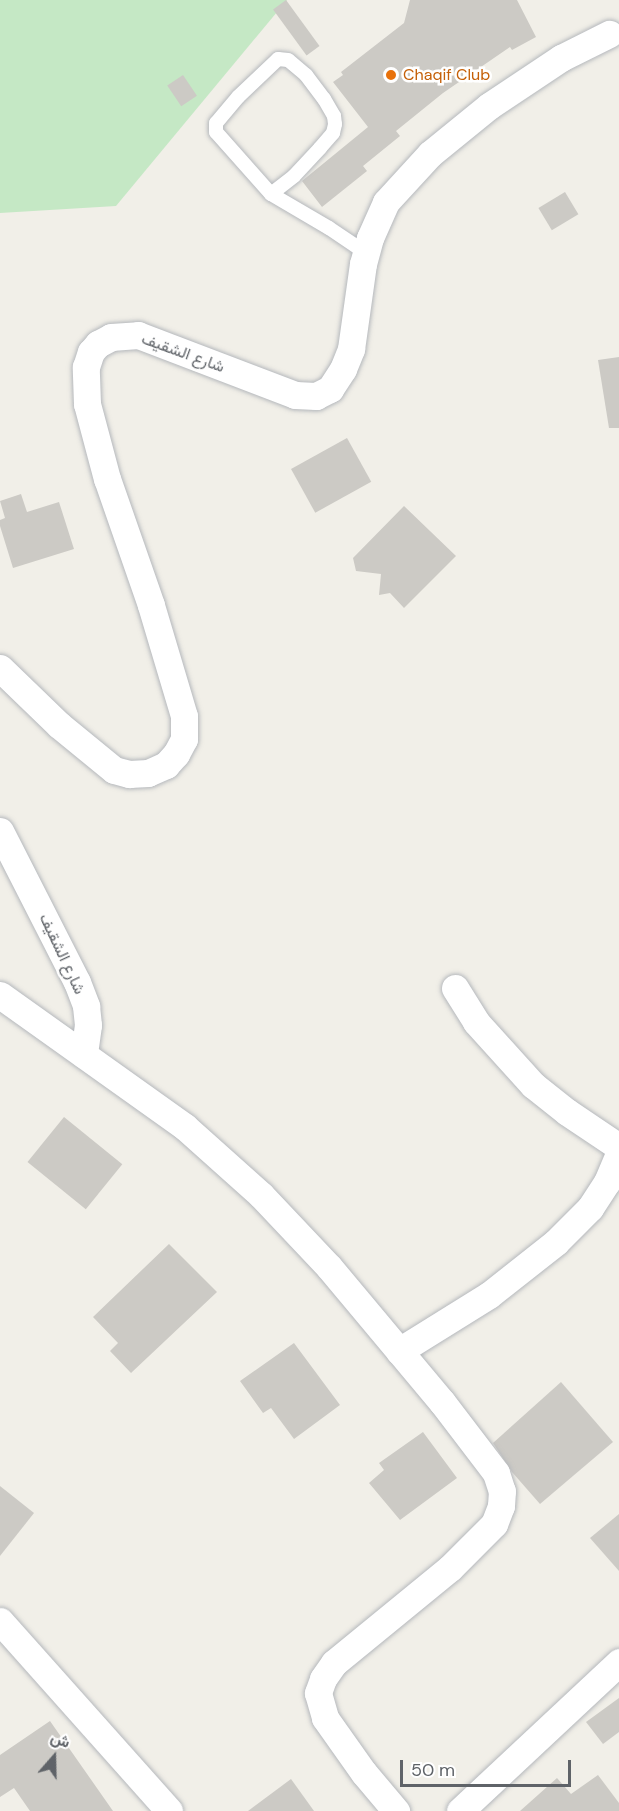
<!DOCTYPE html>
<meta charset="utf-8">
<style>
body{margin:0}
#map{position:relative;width:619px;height:1811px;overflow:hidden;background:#f1efe8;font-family:"DM Sans",Vazirmatn,sans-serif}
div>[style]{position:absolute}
.green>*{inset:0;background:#c5e8c5}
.building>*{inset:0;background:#cccac5;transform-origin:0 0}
.roads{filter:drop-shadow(0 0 2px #b5b8bc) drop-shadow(0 0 2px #b5b8bc)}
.lane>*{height:14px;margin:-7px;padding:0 7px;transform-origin:7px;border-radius:7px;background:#fff}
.street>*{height:27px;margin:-13.5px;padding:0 13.5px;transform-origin:13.5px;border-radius:13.5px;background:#fff}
.dots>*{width:16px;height:16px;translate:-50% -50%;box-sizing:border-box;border:3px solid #fff;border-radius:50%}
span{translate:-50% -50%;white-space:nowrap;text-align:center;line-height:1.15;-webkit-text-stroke:5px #fff;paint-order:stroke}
.food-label{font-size:16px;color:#c56008}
.left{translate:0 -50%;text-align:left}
.street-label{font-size:16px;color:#5f6368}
.north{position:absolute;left:24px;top:1727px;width:60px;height:60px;-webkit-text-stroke:4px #fff;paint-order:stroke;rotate:20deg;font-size:16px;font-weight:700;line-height:24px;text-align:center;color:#5f6368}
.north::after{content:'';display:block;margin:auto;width:21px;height:27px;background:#5f6368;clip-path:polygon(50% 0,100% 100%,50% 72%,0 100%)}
.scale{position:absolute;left:400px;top:1760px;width:171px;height:27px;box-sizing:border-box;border:3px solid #5f6368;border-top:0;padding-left:8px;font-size:18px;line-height:21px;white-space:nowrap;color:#5f6368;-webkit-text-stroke:4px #fff;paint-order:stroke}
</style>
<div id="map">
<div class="green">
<i style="clip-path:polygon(0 0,287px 0,116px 206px,0 213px)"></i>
</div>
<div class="building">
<i style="left:286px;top:0;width:57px;height:16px;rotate:54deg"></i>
<i style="clip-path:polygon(410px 0,517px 0,536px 37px,512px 50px,510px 47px,443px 93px,396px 131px,400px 136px,363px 166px,367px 171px,322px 207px,302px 181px,368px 127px,333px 82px,343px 75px,341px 72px,404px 23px)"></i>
<i style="left:183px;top:75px;width:25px;height:19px;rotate:56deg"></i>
<i style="left:565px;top:192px;width:26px;height:31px;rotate:59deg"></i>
<i style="clip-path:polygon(619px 357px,619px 428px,609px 428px,598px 360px)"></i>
<i style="left:347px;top:438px;width:50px;height:64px;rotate:61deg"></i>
<i style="clip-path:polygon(21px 494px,27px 512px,59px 502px,74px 549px,13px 568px,0 526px,0 520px,5px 518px,0 501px)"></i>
<i style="clip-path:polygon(404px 506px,456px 556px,404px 608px,390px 593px,379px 595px,381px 574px,356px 571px,353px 558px)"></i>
<i style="left:64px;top:1117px;width:75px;height:58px;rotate:39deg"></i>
<i style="clip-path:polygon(169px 1244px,217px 1292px,131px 1373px,110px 1351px,118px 1343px,93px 1317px)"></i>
<i style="clip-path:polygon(294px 1343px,340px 1405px,294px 1439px,271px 1408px,263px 1413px,240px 1381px)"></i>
<i style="clip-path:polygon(561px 1382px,613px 1442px,540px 1504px,512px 1472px,493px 1443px)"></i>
<i style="clip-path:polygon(423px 1432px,457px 1478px,400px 1520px,369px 1483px,384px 1470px,379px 1463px)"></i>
<i style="clip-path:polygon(0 1486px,34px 1513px,0 1556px)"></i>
<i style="clip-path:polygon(619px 1514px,619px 1571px,590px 1538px)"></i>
<i style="clip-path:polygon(619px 1698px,619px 1732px,603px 1744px,586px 1722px)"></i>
<i style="clip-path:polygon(50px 1721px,113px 1811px,30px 1811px,14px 1788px,0 1797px,0 1755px)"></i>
<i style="clip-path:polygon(598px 1775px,619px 1803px,619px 1811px,520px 1811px,557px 1778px,571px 1794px)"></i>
<i style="clip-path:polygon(291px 1779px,314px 1811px,248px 1811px)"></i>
</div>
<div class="roads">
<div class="lane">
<i style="left:271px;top:194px;width:29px;rotate:-38deg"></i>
<i style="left:294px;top:176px;width:38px;rotate:-47deg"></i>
<i style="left:320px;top:148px;width:20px;rotate:-49deg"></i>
<i style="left:333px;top:133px;width:9px;rotate:-77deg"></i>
<i style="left:335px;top:124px;width:8px;rotate:-97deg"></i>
<i style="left:334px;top:116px;width:20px;rotate:-120deg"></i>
<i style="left:324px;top:99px;width:30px;rotate:-127deg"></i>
<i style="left:306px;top:75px;width:23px;rotate:-140deg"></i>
<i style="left:288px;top:60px;width:10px;rotate:-174deg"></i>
<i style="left:278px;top:59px;width:55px;rotate:136.5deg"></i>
<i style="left:238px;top:97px;width:34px;rotate:130deg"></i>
<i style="left:216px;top:123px;width:9px;rotate:90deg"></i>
<i style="left:216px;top:132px;width:83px;rotate:48.4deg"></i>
<i style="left:271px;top:194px;width:67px;rotate:30.4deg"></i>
<i style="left:329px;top:228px;width:45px;rotate:34deg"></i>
</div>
<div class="street">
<i style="left:0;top:668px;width:82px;rotate:44deg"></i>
<i style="left:59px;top:725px;width:71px;rotate:39.3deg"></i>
<i style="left:114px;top:770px;width:16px;rotate:15deg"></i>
<i style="left:129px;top:774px;width:19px;rotate:-3deg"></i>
<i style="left:148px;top:773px;width:20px;rotate:-24deg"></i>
<i style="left:166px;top:765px;width:15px;rotate:-48deg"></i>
<i style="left:176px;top:754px;width:17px;rotate:-62deg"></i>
<i style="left:184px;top:739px;width:23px;rotate:-90deg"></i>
<i style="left:184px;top:716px;width:116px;rotate:-106.6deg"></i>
<i style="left:151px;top:605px;width:133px;rotate:-109.2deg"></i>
<i style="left:107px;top:479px;width:78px;rotate:-104.9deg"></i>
<i style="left:87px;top:404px;width:37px;rotate:-92deg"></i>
<i style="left:86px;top:367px;width:16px;rotate:-72deg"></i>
<i style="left:91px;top:352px;width:11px;rotate:-49deg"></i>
<i style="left:98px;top:344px;width:15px;rotate:-28deg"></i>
<i style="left:111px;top:337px;width:27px;rotate:-4deg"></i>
<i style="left:138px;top:335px;width:168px;rotate:20.9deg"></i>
<i style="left:295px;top:395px;width:21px;rotate:3deg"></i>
<i style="left:316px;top:396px;width:16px;rotate:-27deg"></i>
<i style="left:330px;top:389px;width:24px;rotate:-57deg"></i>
<i style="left:343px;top:369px;width:22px;rotate:-68deg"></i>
<i style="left:351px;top:349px;width:86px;rotate:-82deg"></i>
<i style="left:363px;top:264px;width:27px;rotate:-75deg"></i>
<i style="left:370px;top:238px;width:39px;rotate:-66deg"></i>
<i style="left:386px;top:202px;width:65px;rotate:-47.5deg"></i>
<i style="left:430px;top:154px;width:76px;rotate:-39.1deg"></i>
<i style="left:489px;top:106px;width:87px;rotate:-33.7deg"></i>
<i style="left:561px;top:58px;width:54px;rotate:-26.6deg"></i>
<i style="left:0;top:831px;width:169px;rotate:63deg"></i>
<i style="left:77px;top:982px;width:26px;rotate:69deg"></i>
<i style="left:86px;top:1006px;width:19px;rotate:84deg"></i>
<i style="left:88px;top:1025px;width:30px;rotate:98deg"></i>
<i style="left:455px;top:988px;width:40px;rotate:58deg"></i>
<i style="left:476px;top:1022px;width:85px;rotate:47.9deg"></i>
<i style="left:533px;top:1085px;width:43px;rotate:38.5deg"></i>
<i style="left:567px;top:1112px;width:63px;rotate:33.9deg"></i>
<i style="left:0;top:995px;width:227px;rotate:35.5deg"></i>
<i style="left:185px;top:1127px;width:102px;rotate:41.8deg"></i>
<i style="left:261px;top:1195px;width:99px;rotate:46.6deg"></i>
<i style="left:329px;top:1267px;width:176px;rotate:50.1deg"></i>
<i style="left:442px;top:1402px;width:89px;rotate:52.7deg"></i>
<i style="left:496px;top:1473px;width:19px;rotate:72deg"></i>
<i style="left:502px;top:1491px;width:15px;rotate:94deg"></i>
<i style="left:501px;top:1506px;width:19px;rotate:111deg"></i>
<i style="left:494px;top:1524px;width:62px;rotate:135deg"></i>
<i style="left:450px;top:1568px;width:150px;rotate:140.7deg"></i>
<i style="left:334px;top:1663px;width:19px;rotate:125deg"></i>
<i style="left:323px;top:1679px;width:15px;rotate:110deg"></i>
<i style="left:318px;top:1693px;width:26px;rotate:74deg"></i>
<i style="left:325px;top:1718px;width:67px;rotate:54.7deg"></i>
<i style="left:364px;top:1773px;width:50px;rotate:49.9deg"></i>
<i style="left:399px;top:1351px;width:106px;rotate:-31.9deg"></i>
<i style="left:489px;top:1295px;width:85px;rotate:-38.3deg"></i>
<i style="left:556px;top:1242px;width:48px;rotate:-45deg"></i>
<i style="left:590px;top:1208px;width:31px;rotate:-57deg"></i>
<i style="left:607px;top:1182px;width:30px;rotate:-67deg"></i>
<i style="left:0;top:1621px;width:254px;rotate:48.3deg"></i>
<i style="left:460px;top:1811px;width:218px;rotate:-43.1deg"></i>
</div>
</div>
<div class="dots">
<i style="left:391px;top:75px;background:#e8710a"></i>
</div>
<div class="food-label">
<span class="left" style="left:403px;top:75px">Chaqif Club</span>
</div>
<div class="street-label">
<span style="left:183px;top:353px;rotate:20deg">شارع الشقيف</span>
<span style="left:62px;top:954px;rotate:65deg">شارع الشقيف</span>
</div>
<div class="north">ش</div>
<div class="scale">50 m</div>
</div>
